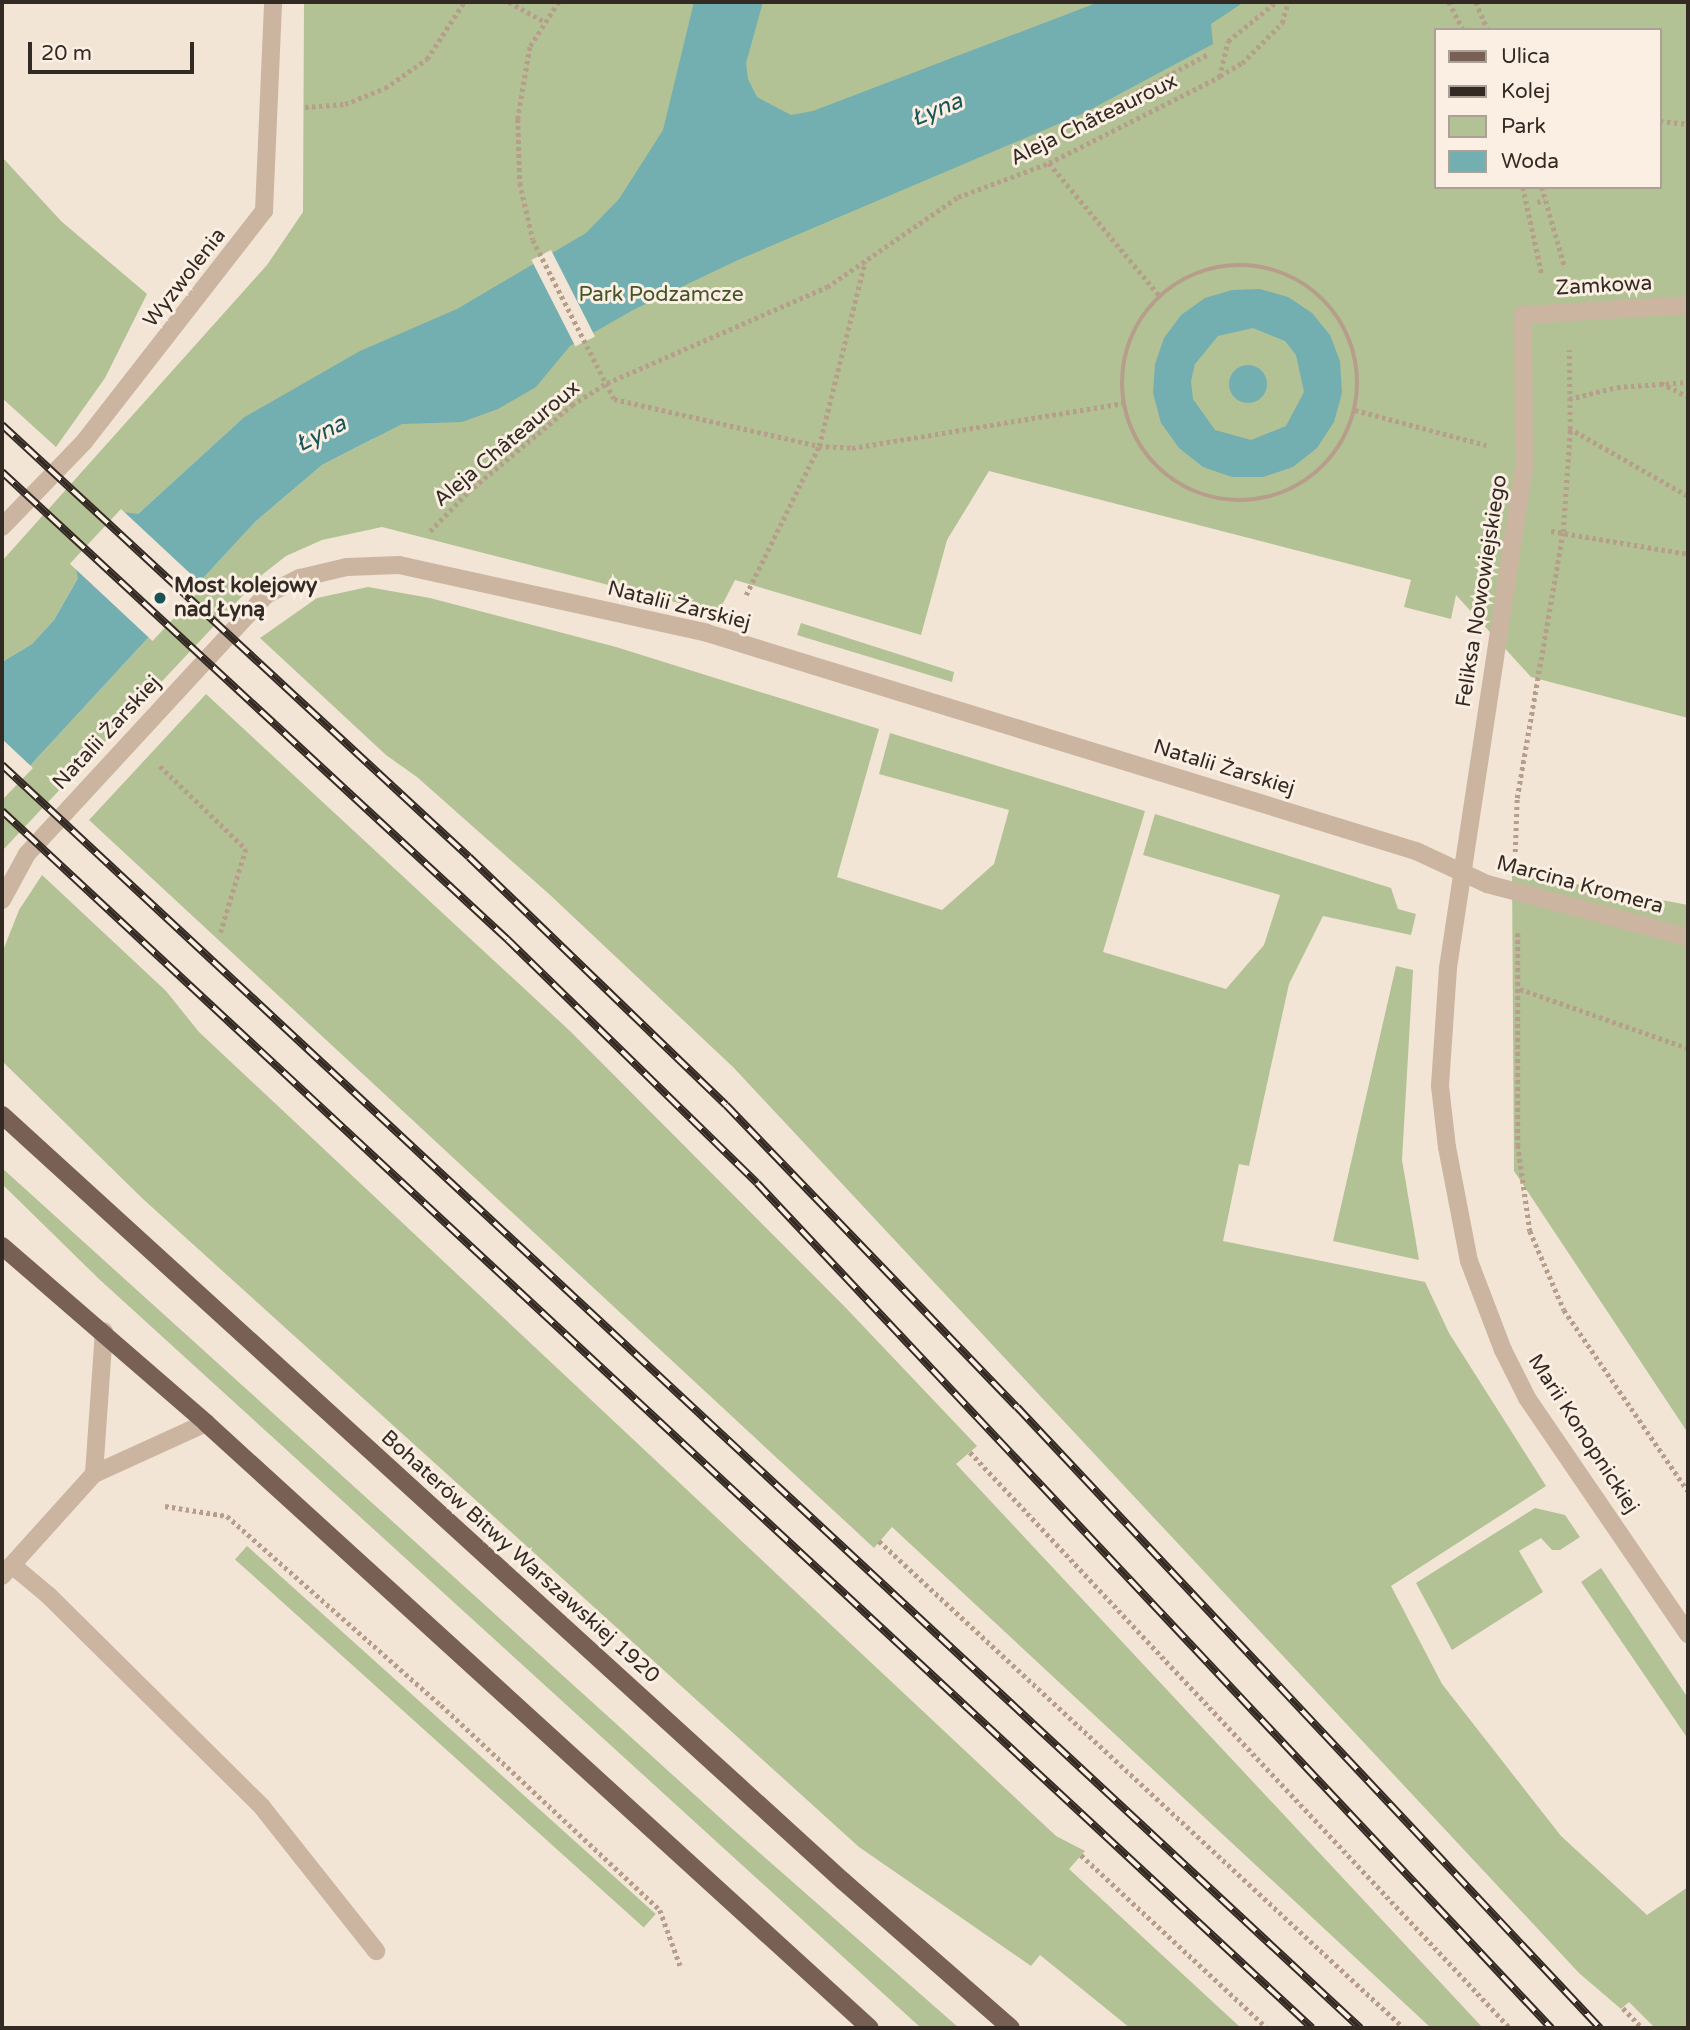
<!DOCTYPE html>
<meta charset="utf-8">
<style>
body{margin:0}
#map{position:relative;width:1690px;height:2030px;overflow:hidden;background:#f2e5d6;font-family:"Varela Round",sans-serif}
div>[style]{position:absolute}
.green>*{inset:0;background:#b2c295;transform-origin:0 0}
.water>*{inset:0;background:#73aeb1}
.round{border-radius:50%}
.pier>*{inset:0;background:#f2e5d6;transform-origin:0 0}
.path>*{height:4.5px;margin-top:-2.25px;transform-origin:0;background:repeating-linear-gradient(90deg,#b69e8b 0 3.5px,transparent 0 7px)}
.path>.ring{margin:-2.25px;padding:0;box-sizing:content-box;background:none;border:4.5px solid #b69e8b;border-radius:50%}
.minor>*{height:18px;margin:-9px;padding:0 9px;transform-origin:9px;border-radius:9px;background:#cbb5a1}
.major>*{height:18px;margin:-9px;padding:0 9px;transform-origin:9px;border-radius:9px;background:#786054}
.rail>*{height:8px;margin-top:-4px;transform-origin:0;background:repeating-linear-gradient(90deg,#faefe2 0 16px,#342a24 0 32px);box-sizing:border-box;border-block:2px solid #342a24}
.dots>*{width:19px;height:19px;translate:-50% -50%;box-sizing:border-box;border:4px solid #faefe2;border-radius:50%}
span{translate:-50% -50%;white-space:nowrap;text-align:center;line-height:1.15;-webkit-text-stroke:6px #faefe2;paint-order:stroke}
.street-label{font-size:21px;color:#342a24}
.park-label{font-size:21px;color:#435427}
.poi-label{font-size:21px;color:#342a24;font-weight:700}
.left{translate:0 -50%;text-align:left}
.water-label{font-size:23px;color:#185358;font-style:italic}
.frame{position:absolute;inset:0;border:4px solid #342a24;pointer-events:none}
.legend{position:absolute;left:1434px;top:28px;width:228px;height:161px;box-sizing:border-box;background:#faefe2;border:2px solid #aba096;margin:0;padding:9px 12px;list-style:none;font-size:21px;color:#342a24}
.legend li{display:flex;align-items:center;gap:14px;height:35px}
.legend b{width:35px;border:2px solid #aba096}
.scale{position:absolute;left:28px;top:42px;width:166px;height:32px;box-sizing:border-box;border:4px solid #342a24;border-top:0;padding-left:9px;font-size:21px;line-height:24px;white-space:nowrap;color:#342a24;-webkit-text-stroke:5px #faefe2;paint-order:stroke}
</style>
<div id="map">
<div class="green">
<i style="clip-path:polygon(evenodd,304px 2px,1688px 2px,1688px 718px,1531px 677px,1456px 595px,1451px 619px,1404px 607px,1411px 580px,989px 471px,947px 540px,921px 635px,735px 580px,718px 613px,382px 527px,322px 540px,286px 556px,263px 574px,2px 851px,2px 796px,255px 522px,322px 465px,373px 439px,243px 418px,138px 514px,127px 514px,78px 578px,54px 620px,32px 644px,2px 662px,2px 561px,267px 265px,303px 212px,304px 2px,1436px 30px,1660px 30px,1660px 187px,1436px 187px,1436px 30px)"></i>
<i style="clip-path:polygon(2px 157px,61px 221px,147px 294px,105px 378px,56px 447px,2px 398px)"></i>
<i style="clip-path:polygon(368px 587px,430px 598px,616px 647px,879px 729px,837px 877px,942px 910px,994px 864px,1009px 810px,879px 774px,890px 733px,1145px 811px,1103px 952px,1226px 989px,1264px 945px,1280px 895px,1143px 855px,1155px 814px,1391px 888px,1398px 909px,1416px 914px,1411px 935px,1323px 916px,1289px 984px,1249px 1166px,1239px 1164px,1223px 1241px,1425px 1282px,1449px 1333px,1546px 1486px,1391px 1586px,1442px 1684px,1561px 1836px,1647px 1915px,1688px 1887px,1688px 2028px,1655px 2028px,1629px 2002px,1621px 2009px,1579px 1973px,733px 1067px,549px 894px,417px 777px,386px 755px,260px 638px,317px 598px)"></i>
<i style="clip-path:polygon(801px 623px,954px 672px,952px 682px,797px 635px)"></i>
<i style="clip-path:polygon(206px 694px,570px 1031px,845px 1307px,977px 1446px,956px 1464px,1483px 2028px,1431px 2028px,892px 1527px,874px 1548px,89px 820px)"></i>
<i style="clip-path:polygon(1512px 872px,1688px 905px,1688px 1433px,1514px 1171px)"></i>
<i style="clip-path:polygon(42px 875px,166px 991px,199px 1032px,1056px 1836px,1085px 1851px,1069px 1869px,1241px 2028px,1130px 2028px,1040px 1955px,1031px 1966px,859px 1847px,143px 1199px,2px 1061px,2px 953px,19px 910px)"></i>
<i style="clip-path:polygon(1396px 966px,1413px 970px,1402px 1160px,1419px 1260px,1333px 1241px)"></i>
<i style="clip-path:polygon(2px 1168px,728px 1825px,959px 2028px,921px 2028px,99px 1279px,2px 1184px)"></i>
<i style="clip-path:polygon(1535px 1508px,1565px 1515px,1580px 1537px,1560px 1550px,1552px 1550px,1541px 1538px,1519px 1551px,1543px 1592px,1452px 1650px,1416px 1583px)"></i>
<i style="left:247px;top:1546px;width:550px;height:18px;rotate:42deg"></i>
<i style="clip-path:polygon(1601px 1568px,1688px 1698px,1688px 1739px,1581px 1582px)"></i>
</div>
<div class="water">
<i style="clip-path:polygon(694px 2px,763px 2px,746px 63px,748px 79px,757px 97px,791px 115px,813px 111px,1099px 2px,1244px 2px,1211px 24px,1213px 44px,1084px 113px,738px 260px,633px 310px,570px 346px,536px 387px,498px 409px,462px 422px,402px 424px,322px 465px,255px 522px,2px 796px,2px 662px,32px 644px,54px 620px,78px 578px,75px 565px,123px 512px,138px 514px,243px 418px,360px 351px,457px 309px,586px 233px,619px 199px,663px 130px)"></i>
<i style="clip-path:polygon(evenodd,1260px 289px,1288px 297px,1312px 313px,1330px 335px,1340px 361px,1342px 393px,1334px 422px,1317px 448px,1293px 467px,1263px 477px,1232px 477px,1203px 467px,1179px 448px,1161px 423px,1153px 393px,1155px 364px,1164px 338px,1181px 315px,1205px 298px,1232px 290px,1260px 289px,1253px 328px,1285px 341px,1296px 355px,1304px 392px,1286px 426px,1251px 440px,1215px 430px,1193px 399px,1191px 381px,1195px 364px,1218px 336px,1253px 328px)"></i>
<i class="round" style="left:1229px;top:365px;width:38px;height:38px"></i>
</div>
<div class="pier">
<i style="left:551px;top:250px;width:97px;height:22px;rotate:63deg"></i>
<i style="left:121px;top:509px;width:113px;height:75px;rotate:43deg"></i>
<i style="clip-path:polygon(2px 739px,33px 768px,2px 800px)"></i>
</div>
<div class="path">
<i style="left:509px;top:2px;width:39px;rotate:29deg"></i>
<i style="left:559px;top:2px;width:54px;rotate:122.8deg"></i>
<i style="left:530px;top:47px;width:73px;rotate:99.5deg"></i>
<i style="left:518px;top:119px;width:64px;rotate:88.2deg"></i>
<i style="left:520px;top:183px;width:58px;rotate:77.2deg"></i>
<i style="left:533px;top:240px;width:178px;rotate:63deg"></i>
<i style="left:614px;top:399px;width:210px;rotate:12.9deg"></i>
<i style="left:819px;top:446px;width:33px;rotate:3deg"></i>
<i style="left:852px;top:448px;width:276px;rotate:-9.4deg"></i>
<i style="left:1449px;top:2px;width:31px;rotate:63deg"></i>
<i style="left:1476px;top:2px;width:30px;rotate:67deg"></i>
<i style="left:1220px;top:76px;width:26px;rotate:-31deg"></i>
<i style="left:1242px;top:63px;width:57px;rotate:-45deg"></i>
<i style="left:1282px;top:23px;width:22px;rotate:-74deg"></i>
<i style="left:305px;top:107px;width:40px;rotate:-4.3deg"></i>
<i style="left:345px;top:104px;width:43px;rotate:-21.8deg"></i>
<i style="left:385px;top:88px;width:51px;rotate:-34.6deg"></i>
<i style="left:427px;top:59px;width:68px;rotate:-57deg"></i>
<i style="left:1086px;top:119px;width:138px;rotate:-28deg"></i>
<i style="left:1660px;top:121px;width:28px;rotate:6deg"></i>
<i style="left:1049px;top:163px;width:173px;rotate:50.2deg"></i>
<i style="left:1523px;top:187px;width:90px;rotate:77.8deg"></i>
<i style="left:1542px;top:187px;width:84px;rotate:74.1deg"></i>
<i style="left:1537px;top:202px;width:8px;rotate:-14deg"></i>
<i class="ring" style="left:1122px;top:265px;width:231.5px;height:231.5px"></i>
<i style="left:1661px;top:383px;width:30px;rotate:27deg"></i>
<i style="left:1569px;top:399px;width:49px;rotate:-14deg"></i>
<i style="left:1617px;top:387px;width:71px;rotate:-4deg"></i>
<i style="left:1355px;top:410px;width:136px;rotate:15deg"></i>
<i style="left:1569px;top:428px;width:137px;rotate:29.7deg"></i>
<i style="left:430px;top:531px;width:54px;rotate:-45.7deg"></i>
<i style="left:468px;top:492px;width:136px;rotate:-39.9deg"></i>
<i style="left:572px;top:405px;width:41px;rotate:-32.2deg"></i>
<i style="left:607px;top:383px;width:240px;rotate:-23.6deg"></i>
<i style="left:827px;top:287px;width:159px;rotate:-34.5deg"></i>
<i style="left:958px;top:197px;width:97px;rotate:-20.5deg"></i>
<i style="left:1049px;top:163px;width:191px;rotate:-26.8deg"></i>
<i style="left:1219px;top:77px;width:37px;rotate:-76deg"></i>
<i style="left:1228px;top:41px;width:62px;rotate:-39.1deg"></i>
<i style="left:1551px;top:531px;width:139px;rotate:9.5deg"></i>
<i style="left:746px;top:595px;width:166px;rotate:-63.9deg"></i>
<i style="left:819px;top:446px;width:190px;rotate:-76deg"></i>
<i style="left:160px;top:766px;width:120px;rotate:44deg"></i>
<i style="left:246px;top:849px;width:87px;rotate:106.8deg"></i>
<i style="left:1515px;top:852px;width:54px;rotate:-87.9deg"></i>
<i style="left:1517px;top:798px;width:270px;rotate:-80.2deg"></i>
<i style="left:1563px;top:532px;width:103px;rotate:-86.1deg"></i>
<i style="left:1570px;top:429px;width:79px;rotate:-90.7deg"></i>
<i style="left:1518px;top:933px;width:212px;rotate:90deg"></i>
<i style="left:1518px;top:1145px;width:87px;rotate:82.1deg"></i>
<i style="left:1530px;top:1231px;width:86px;rotate:66.7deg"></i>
<i style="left:1564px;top:1310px;width:219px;rotate:55.6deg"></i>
<i style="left:1520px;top:989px;width:178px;rotate:19.4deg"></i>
<i style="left:970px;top:1452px;width:790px;rotate:46.85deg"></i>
<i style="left:165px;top:1506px;width:63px;rotate:9.2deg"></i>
<i style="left:227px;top:1516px;width:286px;rotate:41.5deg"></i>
<i style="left:441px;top:1705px;width:300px;rotate:43.1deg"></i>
<i style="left:660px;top:1910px;width:59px;rotate:70deg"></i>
<i style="left:879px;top:1541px;width:716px;rotate:42.85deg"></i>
<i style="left:1081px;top:1855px;width:254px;rotate:42.9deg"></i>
<i style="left:1623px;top:2008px;width:28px;rotate:46deg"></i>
</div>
<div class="minor">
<i style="left:1688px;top:305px;width:165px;rotate:176.5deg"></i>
<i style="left:1523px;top:315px;width:152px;rotate:89.6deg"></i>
<i style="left:1524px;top:467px;width:507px;rotate:98.63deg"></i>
<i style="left:1448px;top:968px;width:118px;rotate:93.9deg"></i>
<i style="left:1440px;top:1086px;width:61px;rotate:83.5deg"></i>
<i style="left:1447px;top:1147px;width:116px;rotate:79.1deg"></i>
<i style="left:1469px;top:1261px;width:95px;rotate:69.1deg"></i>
<i style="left:1503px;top:1350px;width:54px;rotate:63.4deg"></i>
<i style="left:1527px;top:1398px;width:286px;rotate:55.7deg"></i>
<i style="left:2px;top:527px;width:118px;rotate:-46deg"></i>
<i style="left:84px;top:442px;width:293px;rotate:-52.1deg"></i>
<i style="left:264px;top:211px;width:209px;rotate:-87.5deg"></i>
<i style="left:2px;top:900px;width:52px;rotate:-61.5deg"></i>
<i style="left:27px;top:854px;width:352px;rotate:-47.3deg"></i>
<i style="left:266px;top:595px;width:38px;rotate:-27deg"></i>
<i style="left:300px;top:578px;width:48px;rotate:-13.2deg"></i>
<i style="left:347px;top:567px;width:52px;rotate:-2.2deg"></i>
<i style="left:399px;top:565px;width:315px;rotate:12.4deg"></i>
<i style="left:707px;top:633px;width:742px;rotate:17.09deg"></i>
<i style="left:1416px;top:851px;width:78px;rotate:24.9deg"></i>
<i style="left:1487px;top:884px;width:208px;rotate:14.8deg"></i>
<i style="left:94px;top:1474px;width:143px;rotate:-86deg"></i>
<i style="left:12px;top:1565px;width:47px;rotate:39.8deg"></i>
<i style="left:48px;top:1595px;width:301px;rotate:44.7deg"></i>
<i style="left:262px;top:1807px;width:184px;rotate:51.6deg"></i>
<i style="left:2px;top:1576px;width:137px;rotate:-48deg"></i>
<i style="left:94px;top:1474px;width:123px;rotate:-24.5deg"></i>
</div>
<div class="major">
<i style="left:2px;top:1115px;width:1138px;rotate:42.33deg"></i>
<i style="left:843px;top:1881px;width:223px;rotate:41.2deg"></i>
<i style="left:2px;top:1246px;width:270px;rotate:40.9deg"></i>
<i style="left:206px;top:1423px;width:898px;rotate:42.34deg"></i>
</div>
<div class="rail">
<i style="left:2px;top:425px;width:636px;rotate:42.77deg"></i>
<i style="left:469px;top:857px;width:357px;rotate:44deg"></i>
<i style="left:726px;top:1105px;width:419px;rotate:46.1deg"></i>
<i style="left:1017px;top:1407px;width:852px;rotate:46.81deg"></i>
<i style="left:2px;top:472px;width:688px;rotate:42.76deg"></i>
<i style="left:507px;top:939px;width:349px;rotate:44.3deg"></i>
<i style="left:757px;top:1183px;width:1160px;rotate:46.78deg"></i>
<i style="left:2px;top:765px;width:1855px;rotate:42.92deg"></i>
<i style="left:2px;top:811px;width:1788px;rotate:42.89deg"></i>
</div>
<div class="dots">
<i style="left:160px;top:598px;background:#185358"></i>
</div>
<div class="street-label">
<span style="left:1094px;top:120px;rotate:-26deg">Aleja Châteauroux</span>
<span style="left:185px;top:278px;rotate:-52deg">Wyzwolenia</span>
<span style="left:1604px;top:286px;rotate:-3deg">Zamkowa</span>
<span style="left:507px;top:444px;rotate:-40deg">Aleja Châteauroux</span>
<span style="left:1482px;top:591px;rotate:-81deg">Feliksa Nowowiejskiego</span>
<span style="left:679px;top:606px;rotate:14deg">Natalii Żarskiej</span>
<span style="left:107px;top:733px;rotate:-47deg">Natalii Żarskiej</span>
<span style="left:1224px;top:768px;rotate:17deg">Natalii Żarskiej</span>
<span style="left:1580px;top:885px;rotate:15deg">Marcina Kromera</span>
<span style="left:1583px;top:1434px;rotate:57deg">Marii Konopnickiej</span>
<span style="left:520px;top:1557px;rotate:42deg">Bohaterów Bitwy Warszawskiej 1920</span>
</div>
<div class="park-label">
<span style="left:661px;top:295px">Park Podzamcze</span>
</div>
<div class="poi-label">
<span class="left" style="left:174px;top:598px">Most kolejowy<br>nad Łyną</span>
</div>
<div class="water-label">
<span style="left:937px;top:110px;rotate:-22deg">Łyna</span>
<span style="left:321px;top:434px;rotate:-27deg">Łyna</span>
</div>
<div class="frame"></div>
<ul class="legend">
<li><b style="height:9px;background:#786054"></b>Ulica</li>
<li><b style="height:9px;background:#342a24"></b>Kolej</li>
<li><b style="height:19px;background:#b2c295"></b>Park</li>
<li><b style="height:19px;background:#73aeb1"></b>Woda</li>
</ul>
<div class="scale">20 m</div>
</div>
